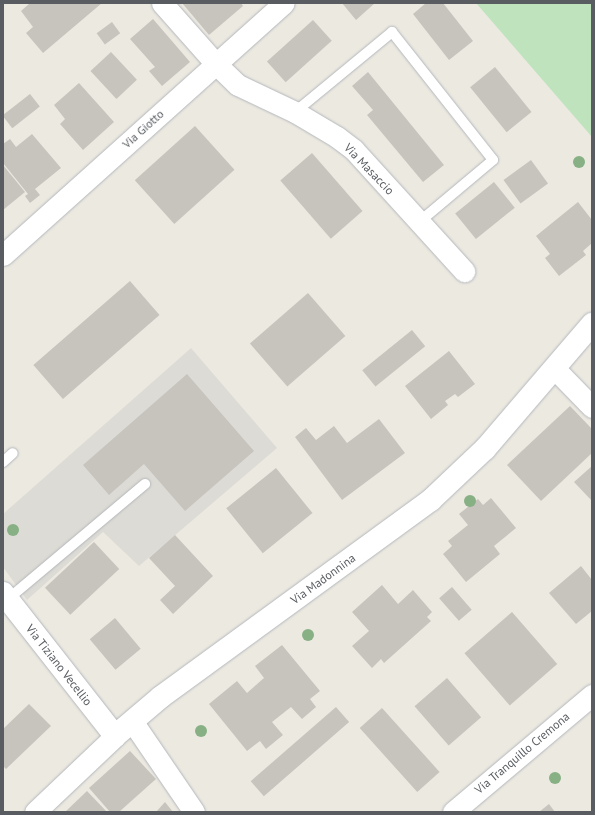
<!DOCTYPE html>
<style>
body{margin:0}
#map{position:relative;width:595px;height:815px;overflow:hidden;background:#ece9e1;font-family:"PT Sans",sans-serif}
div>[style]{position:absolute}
.industrial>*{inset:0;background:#dddbd5}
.green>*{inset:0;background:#bee3bd}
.building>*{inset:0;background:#c7c4be;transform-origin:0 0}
.roads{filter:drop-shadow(0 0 1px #b3b7bb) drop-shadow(0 0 1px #b3b7bb)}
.service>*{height:10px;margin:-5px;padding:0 5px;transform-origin:5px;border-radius:5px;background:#fff}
.minor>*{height:21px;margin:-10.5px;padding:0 10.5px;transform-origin:10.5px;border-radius:10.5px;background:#fff}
.tertiary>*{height:22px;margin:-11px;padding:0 11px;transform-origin:11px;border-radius:11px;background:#fff}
.trees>*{width:12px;height:12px;margin:-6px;border-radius:50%;background:#88b085}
span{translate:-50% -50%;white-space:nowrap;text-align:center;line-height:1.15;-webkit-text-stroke:3px #fff;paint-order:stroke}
.street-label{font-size:12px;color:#595d61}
.frame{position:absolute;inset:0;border:4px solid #595d61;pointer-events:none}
</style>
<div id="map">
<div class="industrial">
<i style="clip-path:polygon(191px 348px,277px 448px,139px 566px,103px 532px,27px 600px,3px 567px,3px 514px)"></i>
</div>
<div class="green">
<i style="clip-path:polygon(476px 3px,592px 3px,592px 137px)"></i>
</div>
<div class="building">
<i style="clip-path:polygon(30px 3px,102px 3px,43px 53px,26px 33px,33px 27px,21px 11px)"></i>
<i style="clip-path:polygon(182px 3px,241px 3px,243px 6px,209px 35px)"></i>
<i style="clip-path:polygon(342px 3px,375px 3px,356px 20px)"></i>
<i style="clip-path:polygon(426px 3px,443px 3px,473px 41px,449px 60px,413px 14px)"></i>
<i style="clip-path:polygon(153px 19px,190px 62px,162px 86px,149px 71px,155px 67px,130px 39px)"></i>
<i style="left:313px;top:20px;width:28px;height:62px;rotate:48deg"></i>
<i style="left:112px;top:22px;width:14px;height:19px;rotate:54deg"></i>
<i style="left:111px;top:52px;width:38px;height:28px;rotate:47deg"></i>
<i style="left:495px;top:67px;width:58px;height:32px;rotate:51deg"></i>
<i style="clip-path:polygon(368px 72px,444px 165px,423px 182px,367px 115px,373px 110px,352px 86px)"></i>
<i style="clip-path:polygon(79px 83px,114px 122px,83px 150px,60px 124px,65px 119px,54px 105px)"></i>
<i style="left:30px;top:94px;width:16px;height:35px;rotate:52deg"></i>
<i style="left:195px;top:126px;width:59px;height:81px;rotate:48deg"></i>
<i style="clip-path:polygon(32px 134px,61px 168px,35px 189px,40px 195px,30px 203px,25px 196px,28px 194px,3px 163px,3px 144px,10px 139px,16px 147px)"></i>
<i style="left:312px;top:153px;width:77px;height:42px;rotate:49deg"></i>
<i style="left:531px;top:160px;width:29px;height:34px;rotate:54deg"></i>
<i style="clip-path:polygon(3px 165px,25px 192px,3px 210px)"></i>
<i style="left:494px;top:182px;width:33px;height:50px;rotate:51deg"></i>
<i style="clip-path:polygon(578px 202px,592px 220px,592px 243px,583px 251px,586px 255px,559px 276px,545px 258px,550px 254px,536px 236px)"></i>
<i style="left:130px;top:281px;width:45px;height:128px;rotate:49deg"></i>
<i style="left:308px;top:293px;width:57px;height:77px;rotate:49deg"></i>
<i style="left:412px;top:330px;width:21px;height:64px;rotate:51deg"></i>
<i style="clip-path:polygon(449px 351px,475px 384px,458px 397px,455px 394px,445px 401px,448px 405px,431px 419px,405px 386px)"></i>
<i style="clip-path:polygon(187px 374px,254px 451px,185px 511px,144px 464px,109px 495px,83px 465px)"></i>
<i style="clip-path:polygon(570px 406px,592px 429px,592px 453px,541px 501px,507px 465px)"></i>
<i style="clip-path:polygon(379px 419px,405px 453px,342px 500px,295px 437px,306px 428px,316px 440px,334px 426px,347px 443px)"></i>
<i style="clip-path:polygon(592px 466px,592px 501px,574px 482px)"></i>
<i style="left:276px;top:468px;width:58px;height:64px;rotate:51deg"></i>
<i style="clip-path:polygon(491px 498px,516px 528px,494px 546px,500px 554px,466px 582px,443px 554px,452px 546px,448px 541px,468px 525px,459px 514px,478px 499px,483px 505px)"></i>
<i style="clip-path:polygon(175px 535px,213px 576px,173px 614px,160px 600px,175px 586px,149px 558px)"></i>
<i style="left:94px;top:542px;width:37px;height:67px;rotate:47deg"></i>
<i style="clip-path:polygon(581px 566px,592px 580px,592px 611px,576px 624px,549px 593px)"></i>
<i style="clip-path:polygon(382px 585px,398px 604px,413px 590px,432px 612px,427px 617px,431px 621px,384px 663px,381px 659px,372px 668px,352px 646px,369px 631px,352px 612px)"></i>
<i style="left:452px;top:587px;width:30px;height:17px;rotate:49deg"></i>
<i style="left:512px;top:612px;width:69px;height:63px;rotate:49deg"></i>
<i style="left:115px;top:618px;width:40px;height:33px;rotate:50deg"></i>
<i style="clip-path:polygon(282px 645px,320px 691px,310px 699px,316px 707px,302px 719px,291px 707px,272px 722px,283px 735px,266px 749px,260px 741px,247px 751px,209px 704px,237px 681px,247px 693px,264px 678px,255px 666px)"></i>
<i style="left:447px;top:678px;width:52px;height:43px;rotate:49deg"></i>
<i style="clip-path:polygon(29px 704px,51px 726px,6px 769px,3px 766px,3px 729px)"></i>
<i style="left:336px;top:707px;width:20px;height:113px;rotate:49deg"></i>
<i style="left:382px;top:708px;width:86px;height:30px;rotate:48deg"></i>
<i style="clip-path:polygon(130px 751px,156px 779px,119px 812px,110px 812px,89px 788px)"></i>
<i style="clip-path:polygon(87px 791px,107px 812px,65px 812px)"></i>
<i style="clip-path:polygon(165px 802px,173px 812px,156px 812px)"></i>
<i style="clip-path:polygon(549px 804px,555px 812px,539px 812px)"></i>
</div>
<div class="roads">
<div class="service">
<i style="left:295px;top:112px;width:126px;rotate:-39.5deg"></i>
<i style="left:392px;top:32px;width:163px;rotate:51.7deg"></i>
<i style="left:493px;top:160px;width:97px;rotate:140deg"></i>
<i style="left:3px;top:462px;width:13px;rotate:-42deg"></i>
<i style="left:8px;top:599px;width:179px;rotate:-40deg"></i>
</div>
<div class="minor">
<i style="left:162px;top:3px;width:81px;rotate:48.5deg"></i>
<i style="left:216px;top:64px;width:30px;rotate:44deg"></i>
<i style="left:238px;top:85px;width:63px;rotate:25.3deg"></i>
<i style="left:295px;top:112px;width:49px;rotate:30.8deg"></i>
<i style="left:337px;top:137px;width:21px;rotate:37deg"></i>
<i style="left:354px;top:150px;width:164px;rotate:47.7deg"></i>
<i style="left:3px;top:255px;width:377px;rotate:-41.9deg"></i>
<i style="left:555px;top:369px;width:53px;rotate:45.8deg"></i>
<i style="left:132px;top:721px;width:110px;rotate:55.7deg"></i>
<i style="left:35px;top:812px;width:110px;rotate:-43.5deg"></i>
<i style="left:453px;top:812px;width:182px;rotate:-40.1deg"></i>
</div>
<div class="tertiary">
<i style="left:3px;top:593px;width:182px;rotate:51.9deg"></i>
<i style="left:115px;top:736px;width:60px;rotate:-40.3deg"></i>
<i style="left:161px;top:697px;width:334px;rotate:-36.1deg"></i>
<i style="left:431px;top:500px;width:74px;rotate:-43.4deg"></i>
<i style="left:485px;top:449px;width:165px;rotate:-49.4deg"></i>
</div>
</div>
<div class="trees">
<i style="left:579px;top:162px"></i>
<i style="left:470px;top:501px"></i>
<i style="left:13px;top:530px"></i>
<i style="left:308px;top:635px"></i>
<i style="left:201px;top:731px"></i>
<i style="left:555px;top:778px"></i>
</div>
<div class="street-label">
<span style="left:143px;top:129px;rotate:-42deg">Via Giotto</span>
<span style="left:369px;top:169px;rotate:46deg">Via Masaccio</span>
<span style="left:323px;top:579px;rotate:-36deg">Via Madonnina</span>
<span style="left:59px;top:665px;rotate:52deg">Via Tiziano Vecellio</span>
<span style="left:522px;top:753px;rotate:-40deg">Via Tranquillo Cremona</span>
</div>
<div class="frame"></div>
</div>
